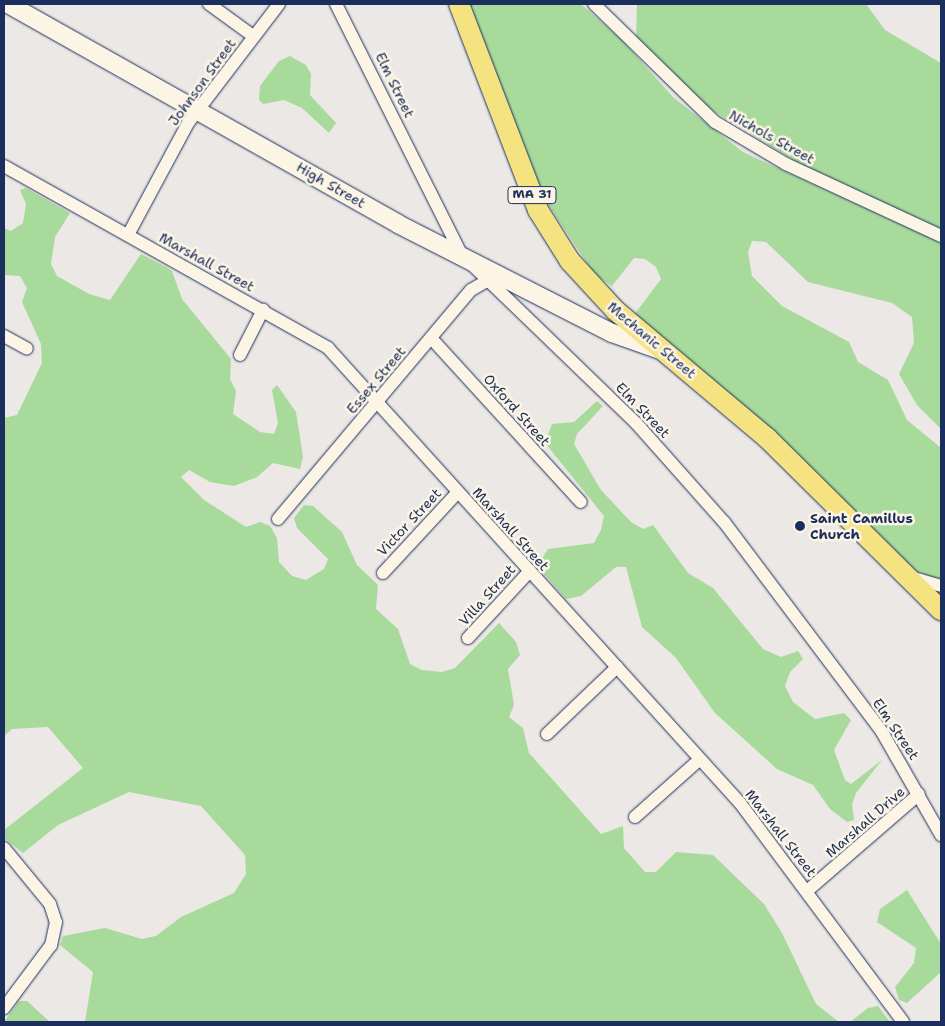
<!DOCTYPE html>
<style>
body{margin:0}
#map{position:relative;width:945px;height:1026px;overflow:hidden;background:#ebe8e5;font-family:"Shantell Sans",sans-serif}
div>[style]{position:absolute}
.green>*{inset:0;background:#a8da9b}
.roads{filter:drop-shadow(0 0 1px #1b2f5e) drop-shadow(0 0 1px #1b2f5e)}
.minor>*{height:12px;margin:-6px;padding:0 6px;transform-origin:6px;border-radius:6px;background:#fcf5e5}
.secondary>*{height:18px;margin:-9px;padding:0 9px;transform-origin:9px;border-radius:9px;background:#fcf5e5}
.primary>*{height:20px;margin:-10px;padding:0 10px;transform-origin:10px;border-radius:10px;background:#f5e382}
.dots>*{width:14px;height:14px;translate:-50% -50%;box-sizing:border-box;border:2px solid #fcf5e5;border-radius:50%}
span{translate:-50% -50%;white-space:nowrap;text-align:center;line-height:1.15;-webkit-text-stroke:5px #fcf5e5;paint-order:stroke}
.shield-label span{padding:1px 4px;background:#fcf5e5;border:1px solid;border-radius:4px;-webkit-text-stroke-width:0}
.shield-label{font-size:12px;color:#1b2f5e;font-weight:700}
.street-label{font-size:14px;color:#1b2f5e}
.poi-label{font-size:14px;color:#1b2f5e;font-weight:700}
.left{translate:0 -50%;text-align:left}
.frame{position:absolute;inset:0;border:5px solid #1b2f5e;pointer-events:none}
</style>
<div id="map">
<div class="green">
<i style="clip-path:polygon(466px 4px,581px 4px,622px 40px,673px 97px,743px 152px,941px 243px,941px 429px,917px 405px,899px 374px,914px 343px,912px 317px,892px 303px,808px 282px,766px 242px,752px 241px,748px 252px,752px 276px,782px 306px,849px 342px,858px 362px,888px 380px,907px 420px,941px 448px,941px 582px,910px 568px,634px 315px,661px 279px,656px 267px,645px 259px,634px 258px,612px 286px,595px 275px,545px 200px)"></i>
<i style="clip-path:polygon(637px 4px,866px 4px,885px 30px,941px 63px,941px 230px,813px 172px,710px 109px,636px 37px)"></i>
<i style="clip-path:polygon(290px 56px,306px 65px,311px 74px,310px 95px,336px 123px,329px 133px,302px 108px,284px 100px,263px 104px,259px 100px,260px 86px,279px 61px)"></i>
<i style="clip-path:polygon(26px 188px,70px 213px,55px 237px,51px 264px,57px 276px,89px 294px,110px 300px,141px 254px,166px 267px,172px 271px,182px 299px,231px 359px,230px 379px,236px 391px,233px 414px,260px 432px,274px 434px,278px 423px,272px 390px,277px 385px,296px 412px,303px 457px,300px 469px,273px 463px,257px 477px,234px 486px,210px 482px,189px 470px,181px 477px,204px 500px,246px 527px,260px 522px,270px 526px,277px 538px,279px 562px,292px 576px,306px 580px,324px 569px,328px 559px,297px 528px,294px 518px,304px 505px,313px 506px,342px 532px,357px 565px,378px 585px,376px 609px,398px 629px,410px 664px,422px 670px,442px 672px,455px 668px,499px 623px,516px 642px,520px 655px,508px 669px,514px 705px,509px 717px,523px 728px,529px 753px,601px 834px,623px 826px,624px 848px,645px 872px,656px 872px,676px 852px,713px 855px,764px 904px,782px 933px,816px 1004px,839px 1022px,85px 1022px,93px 972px,60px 945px,63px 936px,105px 928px,142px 939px,156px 936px,181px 917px,234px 893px,246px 874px,245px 855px,201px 806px,129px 792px,58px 825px,23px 853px,4px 838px,4px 830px,83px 768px,48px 727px,12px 729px,4px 736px,4px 418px,17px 415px,42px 363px,41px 344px,22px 302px,27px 288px,20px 276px,4px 275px,4px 228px,11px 231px,23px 223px,26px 204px,20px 190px)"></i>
<i style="clip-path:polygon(597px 401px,603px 406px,577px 434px,574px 444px,601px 490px,631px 522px,643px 529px,653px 525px,688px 573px,713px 588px,763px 649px,781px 657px,798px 651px,803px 659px,790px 672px,785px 686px,793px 702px,815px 719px,844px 713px,851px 720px,834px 750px,845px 780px,851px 784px,882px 760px,856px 793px,852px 804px,854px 820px,847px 822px,830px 809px,813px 785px,777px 769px,715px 713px,676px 658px,642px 627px,626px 567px,616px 567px,581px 596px,566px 599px,537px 566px,548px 549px,594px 543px,601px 530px,604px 516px,545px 443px,552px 424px,574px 422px)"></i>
<i style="clip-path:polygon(907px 890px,941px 944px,941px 972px,907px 1003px,899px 1000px,895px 987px,914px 963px,916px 948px,877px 922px,880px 909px)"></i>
<i style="clip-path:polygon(19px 1001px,27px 1001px,50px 1022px,4px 1022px)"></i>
<i style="clip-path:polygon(878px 1006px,890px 1022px,850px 1022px,868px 1008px)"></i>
</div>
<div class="roads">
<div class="minor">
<i style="left:209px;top:4px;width:54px;rotate:36deg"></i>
<i style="left:336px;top:4px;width:280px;rotate:63.4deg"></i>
<i style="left:461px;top:254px;width:243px;rotate:44deg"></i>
<i style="left:636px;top:423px;width:132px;rotate:48.4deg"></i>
<i style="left:724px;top:522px;width:263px;rotate:53deg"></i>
<i style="left:882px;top:732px;width:119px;rotate:60.2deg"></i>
<i style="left:594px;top:4px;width:169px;rotate:44.3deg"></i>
<i style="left:715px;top:122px;width:82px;rotate:30.6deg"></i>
<i style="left:786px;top:164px;width:171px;rotate:24.9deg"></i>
<i style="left:4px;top:166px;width:372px;rotate:29.3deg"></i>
<i style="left:328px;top:348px;width:614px;rotate:47.84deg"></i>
<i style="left:740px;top:803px;width:273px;rotate:53.3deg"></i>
<i style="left:128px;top:235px;width:127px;rotate:-61.8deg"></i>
<i style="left:188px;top:123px;width:150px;rotate:-52.6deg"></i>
<i style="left:4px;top:336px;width:26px;rotate:29deg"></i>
<i style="left:431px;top:338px;width:222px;rotate:47.6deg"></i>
<i style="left:240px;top:355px;width:51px;rotate:-62.9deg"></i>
<i style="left:278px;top:519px;width:299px;rotate:-49.9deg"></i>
<i style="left:471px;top:290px;width:24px;rotate:-30deg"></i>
<i style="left:383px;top:573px;width:110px;rotate:-47.2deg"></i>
<i style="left:910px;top:577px;width:32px;rotate:16deg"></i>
<i style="left:468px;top:638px;width:90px;rotate:-47.3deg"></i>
<i style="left:547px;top:734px;width:97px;rotate:-43.7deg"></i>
<i style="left:635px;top:817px;width:87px;rotate:-41.7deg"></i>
<i style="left:4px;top:848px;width:72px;rotate:50.6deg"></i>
<i style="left:50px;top:904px;width:19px;rotate:72deg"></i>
<i style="left:56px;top:922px;width:24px;rotate:102deg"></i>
<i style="left:51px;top:945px;width:79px;rotate:126.7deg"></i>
<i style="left:807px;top:891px;width:148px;rotate:-40.9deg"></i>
</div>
<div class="secondary">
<i style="left:8px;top:4px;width:448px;rotate:29.4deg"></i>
<i style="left:398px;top:224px;width:240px;rotate:27deg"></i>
<i style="left:612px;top:333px;width:51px;rotate:19.5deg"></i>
</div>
<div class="primary">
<i style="left:459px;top:4px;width:221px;rotate:69deg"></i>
<i style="left:538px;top:210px;width:60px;rotate:57.9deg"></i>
<i style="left:570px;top:261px;width:67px;rotate:47.4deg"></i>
<i style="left:615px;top:310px;width:199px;rotate:40.1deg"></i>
<i style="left:767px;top:438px;width:245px;rotate:44.7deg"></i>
</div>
</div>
<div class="dots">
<i style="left:800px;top:526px;background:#1b2f5e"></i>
</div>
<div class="shield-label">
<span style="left:532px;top:195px">MA 31</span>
</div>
<div class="street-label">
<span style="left:202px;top:82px;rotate:-54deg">Johnson Street</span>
<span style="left:395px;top:85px;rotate:64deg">Elm Street</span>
<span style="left:772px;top:137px;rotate:29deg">Nichols Street</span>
<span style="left:331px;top:185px;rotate:30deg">High Street</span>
<span style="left:207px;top:262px;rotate:29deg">Marshall Street</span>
<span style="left:652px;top:340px;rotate:40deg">Mechanic Street</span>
<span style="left:376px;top:380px;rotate:-50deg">Essex Street</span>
<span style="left:517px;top:410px;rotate:48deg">Oxford Street</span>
<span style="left:643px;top:410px;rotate:46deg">Elm Street</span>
<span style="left:409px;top:522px;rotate:-47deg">Victor Street</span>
<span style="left:511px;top:529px;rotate:48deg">Marshall Street</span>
<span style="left:487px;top:595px;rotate:-48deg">Villa Street</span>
<span style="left:896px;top:729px;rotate:56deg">Elm Street</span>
<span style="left:865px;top:822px;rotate:-41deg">Marshall Drive</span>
<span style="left:781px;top:833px;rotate:52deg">Marshall Street</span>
</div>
<div class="poi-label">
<span class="left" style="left:810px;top:526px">Saint Camillus<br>Church</span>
</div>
<div class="frame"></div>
</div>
